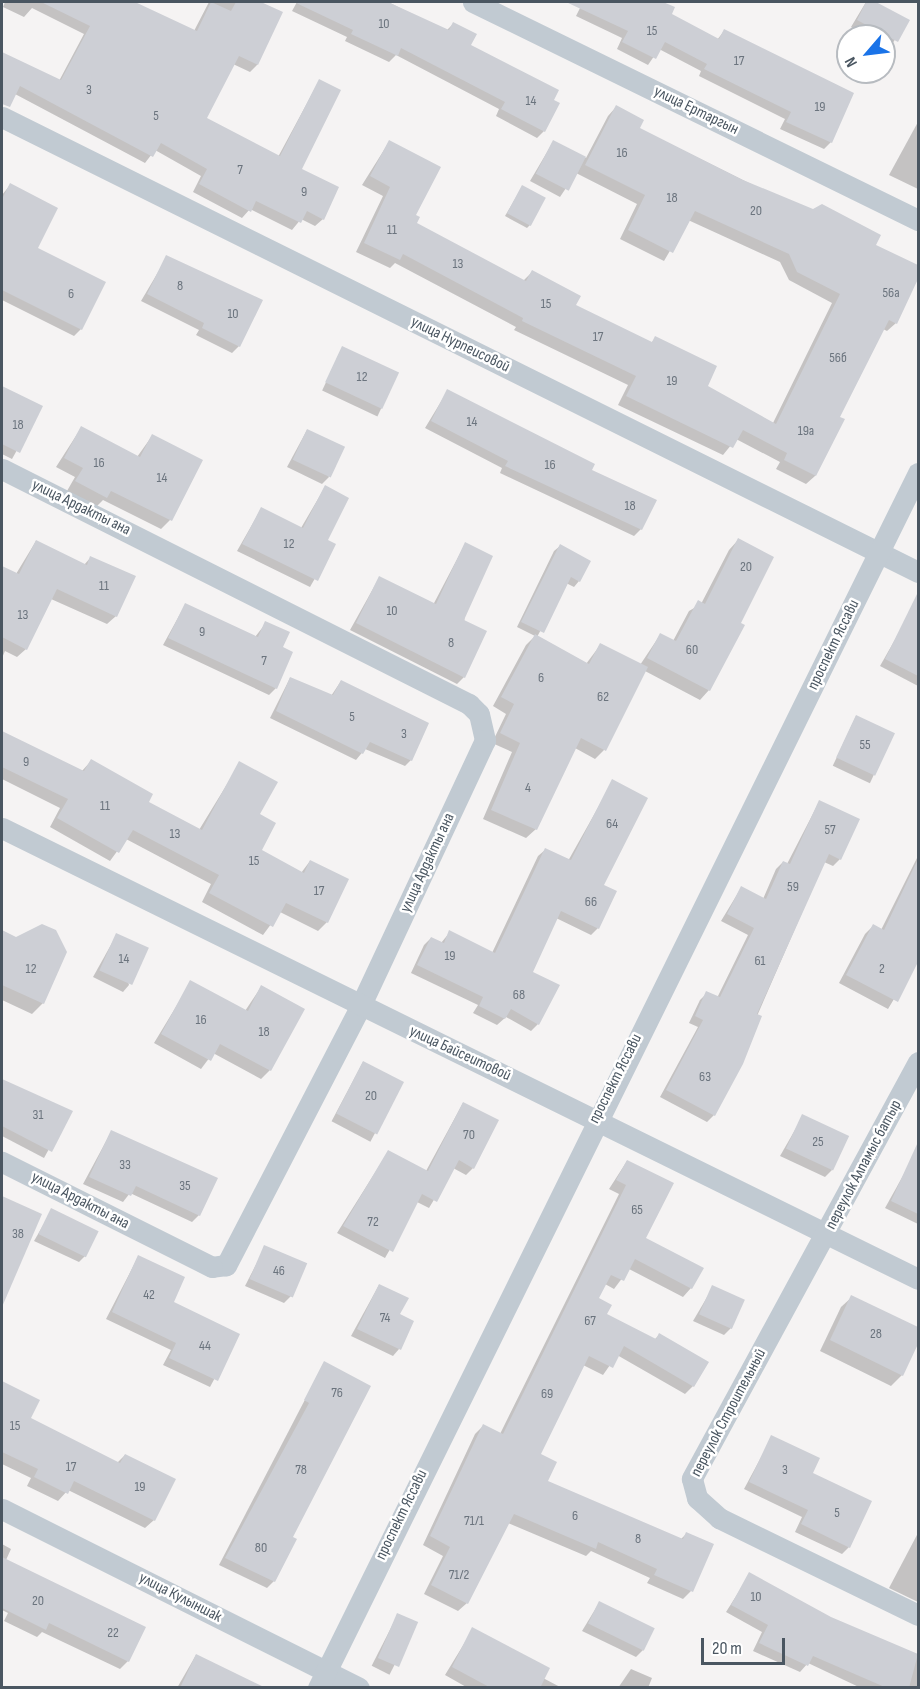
<!DOCTYPE html>
<meta charset="utf-8">
<style>
body{margin:0}
#map{position:relative;width:920px;height:1689px;overflow:hidden;background:#f5f3f3;font-family:"Sofia Sans Condensed",sans-serif}
div>[style]{position:absolute}
.shadow>*{inset:0;background:#0003;transform-origin:0 0}
.building>*{inset:0;background:#cdcfd5;transform-origin:0 0}
.street>*{height:21px;margin:-10.5px;padding:0 10.5px;transform-origin:10.5px;border-radius:10.5px;background:#c1cad2}
span{translate:-50% -50%;white-space:nowrap;text-align:center;line-height:1.15;-webkit-text-stroke:5px #fff;paint-order:stroke}
.number-label{font-size:14px;color:#6b747e}
.number-label span{-webkit-text-stroke-width:0}
.street-label{font-size:16px;color:#4a5661}
.frame{position:absolute;inset:0;border:3px solid #4a5661;pointer-events:none}
.north{position:absolute;left:836px;top:24px;width:60px;height:60px;box-sizing:border-box;background:#fff;border:2px solid #b7bbc0;border-radius:50%;rotate:242deg;font-size:16px;font-weight:700;line-height:24px;text-align:center;color:#4a5661}
.north::after{content:'';display:block;margin:auto;width:21px;height:27px;background:#1a73e8;clip-path:polygon(50% 0,100% 100%,50% 72%,0 100%)}
.scale{position:absolute;left:701px;top:1638px;width:84px;height:27px;box-sizing:border-box;border:3px solid #4a5661;border-top:0;padding-left:8px;font-size:18px;line-height:21px;white-space:nowrap;color:#4a5661;-webkit-text-stroke:4px #fff;paint-order:stroke}
</style>
<div id="map">
<div class="shadow">
<i style="clip-path:polygon(5px 2px,131px 2px,194px 31px,209px 2px,257px 2px,281px 13px,257px 65px,250px 72px,233px 64px,205px 119px,278px 157px,319px 81px,300px 170px,323px 219px,315px 226px,301px 219px,292px 230px,250px 209px,242px 218px,193px 192px,201px 176px,155px 150px,145px 163px,15px 94px,6px 102px,2px 100px,2px 54px,59px 81px,84px 34px,32px 8px,24px 17px,3px 7px)"></i>
<i style="clip-path:polygon(297px 2px,388px 2px,446px 31px,454px 23px,469px 45px,552px 100px,544px 131px,537px 138px,496px 116px,499px 109px,396px 55px,389px 62px,345px 41px,347px 37px,292px 11px)"></i>
<i style="clip-path:polygon(583px 2px,660px 2px,673px 8px,670px 15px,717px 40px,724px 31px,831px 142px,824px 149px,780px 129px,785px 119px,699px 76px,701px 71px,659px 49px,648px 65px,617px 49px,622px 38px,576px 16px)"></i>
<i style="clip-path:polygon(866px 2px,908px 20px,890px 47px,884px 44px,884px 36px,868px 36px,851px 27px)"></i>
<i style="clip-path:polygon(616px 107px,638px 128px,918px 267px,918px 275px,896px 323px,887px 331px,883px 329px,838px 417px,843px 420px,815px 476px,806px 484px,776px 469px,780px 462px,736px 439px,723px 455px,618px 405px,628px 385px,514px 330px,516px 327px,395px 263px,390px 268px,356px 252px,383px 196px,362px 185px,389px 142px,415px 224px,523px 281px,532px 272px,574px 306px,651px 343px,656px 338px,706px 386px,773px 423px,832px 303px,789px 280px,780px 262px,688px 220px,664px 261px,620px 239px,637px 204px,576px 173px,560px 197px,530px 181px,553px 142px,586px 158px,608px 116px)"></i>
<i style="clip-path:polygon(918px 122px,918px 189px,889px 175px)"></i>
<i style="clip-path:polygon(10px 185px,36px 248px,81px 329px,74px 336px,2px 300px,2px 195px)"></i>
<i style="clip-path:polygon(522px 187px,530px 225px,527px 228px,505px 216px)"></i>
<i style="clip-path:polygon(167px 257px,239px 346px,232px 353px,196px 335px,199px 330px,141px 301px)"></i>
<i style="left:342px;top:348px;width:61px;height:47px;rotate:25deg"></i>
<i style="clip-path:polygon(2px 388px,41px 407px,12px 459px,2px 454px)"></i>
<i style="clip-path:polygon(448px 390px,590px 471px,641px 529px,634px 536px,500px 473px,502px 468px,425px 428px)"></i>
<i style="clip-path:polygon(81px 428px,137px 457px,152px 436px,201px 460px,170px 520px,161px 529px,103px 500px,97px 506px,67px 491px,75px 477px,56px 467px)"></i>
<i style="clip-path:polygon(307px 430px,329px 477px,322px 484px,287px 467px)"></i>
<i style="clip-path:polygon(325px 487px,326px 541px,334px 545px,310px 587px,237px 551px,261px 509px,301px 528px)"></i>
<i style="clip-path:polygon(738px 540px,739px 624px,743px 626px,709px 690px,700px 700px,645px 671px,604px 750px,595px 759px,575px 748px,536px 829px,526px 838px,483px 819px,512px 752px,492px 743px,506px 714px,493px 706px,526px 645px,535px 636px,517px 627px,554px 551px,560px 546px,579px 581px,574px 587px,566px 583px,537px 637px,586px 664px,601px 644px,640px 665px,660px 635px,673px 641px,689px 611px,701px 604px,729px 550px)"></i>
<i style="clip-path:polygon(36px 541px,84px 565px,91px 557px,116px 616px,107px 624px,51px 599px,26px 649px,17px 657px,5px 651px,2px 658px,2px 574px,6px 570px,16px 574px)"></i>
<i style="clip-path:polygon(465px 544px,464px 677px,457px 684px,350px 630px,379px 578px,433px 605px)"></i>
<i style="clip-path:polygon(185px 605px,255px 637px,266px 623px,281px 648px,276px 688px,269px 695px,163px 645px)"></i>
<i style="clip-path:polygon(905px 622px,918px 629px,918px 686px,880px 666px)"></i>
<i style="clip-path:polygon(290px 678px,331px 696px,341px 681px,411px 760px,405px 766px,365px 749px,356px 760px,270px 718px)"></i>
<i style="left:856px;top:716px;width:41px;height:55px;rotate:25deg"></i>
<i style="clip-path:polygon(2px 733px,81px 772px,91px 761px,147px 802px,199px 830px,240px 763px,258px 815px,260px 851px,301px 873px,310px 861px,327px 922px,318px 931px,280px 912px,263px 935px,202px 902px,211px 884px,126px 839px,110px 861px,50px 827px,60px 808px,2px 779px)"></i>
<i style="clip-path:polygon(613px 781px,598px 928px,591px 935px,556px 918px,531px 972px,538px 1024px,531px 1031px,506px 1017px,497px 1025px,473px 1013px,478px 1005px,411px 973px,424px 945px,431px 938px,441px 943px,450px 932px,492px 953px,538px 856px,545px 850px,568px 861px)"></i>
<i style="clip-path:polygon(819px 802px,840px 859px,833px 866px,824px 862px,714px 1115px,707px 1122px,660px 1097px,698px 1027px,689px 1023px,700px 1000px,707px 993px,717px 998px,748px 935px,721px 921px,741px 888px,763px 899px,776px 869px,783px 862px,787px 864px)"></i>
<i style="clip-path:polygon(918px 856px,918px 959px,888px 1009px,839px 983px,865px 934px,873px 926px,881px 930px)"></i>
<i style="clip-path:polygon(2px 932px,16px 938px,43px 1003px,32px 1014px,2px 1000px)"></i>
<i style="clip-path:polygon(117px 934px,129px 985px,123px 992px,93px 977px)"></i>
<i style="clip-path:polygon(191px 982px,245px 1011px,261px 987px,270px 1070px,261px 1079px,213px 1053px,201px 1069px,154px 1043px)"></i>
<i style="left:363px;top:1062px;width:44px;height:67px;rotate:28deg"></i>
<i style="clip-path:polygon(2px 1080px,70px 1111px,44px 1158px,2px 1136px)"></i>
<i style="clip-path:polygon(463px 1103px,473px 1168px,466px 1175px,453px 1168px,429px 1208px,417px 1202px,385px 1258px,337px 1233px,388px 1152px,426px 1171px)"></i>
<i style="clip-path:polygon(803px 1116px,832px 1170px,825px 1177px,780px 1156px)"></i>
<i style="clip-path:polygon(111px 1132px,199px 1215px,192px 1222px,130px 1193px,123px 1202px,83px 1184px)"></i>
<i style="clip-path:polygon(627px 1161px,644px 1239px,691px 1288px,683px 1297px,629px 1269px,614px 1289px,605px 1284px,597px 1299px,605px 1315px,654px 1340px,659px 1335px,693px 1386px,685px 1394px,617px 1355px,603px 1375px,583px 1365px,539px 1454px,545px 1481px,680px 1540px,686px 1534px,691px 1591px,683px 1599px,647px 1583px,650px 1578px,591px 1551px,586px 1556px,508px 1523px,467px 1603px,458px 1611px,424px 1594px,443px 1556px,423px 1545px,475px 1434px,483px 1426px,500px 1434px,619px 1194px,609px 1189px)"></i>
<i style="clip-path:polygon(909px 1165px,918px 1170px,918px 1224px,885px 1208px)"></i>
<i style="clip-path:polygon(2px 1197px,40px 1214px,2px 1299px)"></i>
<i style="clip-path:polygon(52px 1210px,86px 1255px,79px 1262px,34px 1241px)"></i>
<i style="clip-path:polygon(265px 1247px,291px 1296px,284px 1303px,245px 1286px)"></i>
<i style="clip-path:polygon(138px 1257px,172px 1303px,238px 1335px,210px 1387px,163px 1365px,171px 1350px,106px 1319px)"></i>
<i style="clip-path:polygon(379px 1285px,398px 1315px,399px 1349px,393px 1356px,351px 1336px)"></i>
<i style="clip-path:polygon(713px 1287px,731px 1328px,724px 1335px,693px 1321px)"></i>
<i style="clip-path:polygon(852px 1297px,918px 1329px,918px 1340px,902px 1375px,891px 1386px,820px 1351px,841px 1307px)"></i>
<i style="clip-path:polygon(324px 1363px,291px 1538px,274px 1581px,267px 1588px,219px 1565px)"></i>
<i style="clip-path:polygon(2px 1383px,38px 1400px,29px 1419px,117px 1463px,125px 1455px,154px 1520px,145px 1528px,68px 1490px,58px 1501px,27px 1486px,31px 1478px,2px 1464px)"></i>
<i style="clip-path:polygon(772px 1437px,812px 1473px,849px 1547px,842px 1554px,795px 1532px,802px 1517px,744px 1489px)"></i>
<i style="clip-path:polygon(918px 1533px,918px 1602px,889px 1588px)"></i>
<i style="clip-path:polygon(2px 1544px,11px 1549px,6px 1560px,128px 1661px,120px 1669px,42px 1632px,37px 1637px,4px 1621px,8px 1613px,2px 1610px)"></i>
<i style="clip-path:polygon(750px 1574px,831px 1618px,918px 1655px,918px 1688px,861px 1688px,808px 1663px,800px 1672px,753px 1651px,762px 1632px,726px 1612px)"></i>
<i style="clip-path:polygon(599px 1603px,643px 1650px,636px 1657px,582px 1631px)"></i>
<i style="left:398px;top:1614px;width:20px;height:58px;rotate:27deg"></i>
<i style="clip-path:polygon(473px 1629px,543px 1678px,562px 1688px,468px 1688px,445px 1675px)"></i>
<i style="clip-path:polygon(196px 1655px,226px 1688px,177px 1688px)"></i>
<i style="clip-path:polygon(631px 1669px,652px 1678px,648px 1688px,618px 1688px)"></i>
</div>
<div class="building">
<i style="clip-path:polygon(41px 2px,135px 2px,197px 31px,211px 2px,231px 11px,236px 2px,261px 2px,283px 12px,258px 65px,239px 56px,207px 118px,280px 156px,319px 79px,341px 90px,302px 169px,339px 187px,324px 220px,307px 211px,301px 223px,256px 201px,251px 212px,199px 184px,207px 169px,161px 143px,153px 157px,20px 86px,10px 107px,2px 104px,2px 52px,61px 80px,90px 26px)"></i>
<i style="clip-path:polygon(294px 2px,388px 2px,449px 30px,453px 22px,477px 34px,471px 45px,559px 90px,554px 100px,560px 103px,545px 132px,501px 109px,505px 102px,401px 48px,398px 56px,351px 34px,353px 30px)"></i>
<i style="clip-path:polygon(566px 2px,663px 2px,675px 7px,672px 14px,719px 39px,724px 29px,854px 93px,832px 143px,786px 122px,791px 112px,704px 69px,707px 64px,665px 42px,656px 59px,622px 42px,628px 31px)"></i>
<i style="clip-path:polygon(866px 2px,876px 2px,910px 20px,898px 42px,857px 20px)"></i>
<i style="clip-path:polygon(616px 105px,644px 120px,640px 128px,743px 180px,813px 209px,822px 204px,881px 235px,876px 245px,918px 265px,918px 279px,897px 324px,889px 320px,840px 417px,845px 419px,816px 476px,784px 460px,787px 453px,743px 430px,733px 448px,626px 396px,636px 376px,522px 321px,523px 318px,403px 254px,400px 260px,364px 243px,390px 187px,370px 176px,389px 140px,441px 167px,416px 215px,420px 217px,417px 223px,526px 281px,532px 270px,581px 296px,576px 305px,652px 342px,655px 336px,717px 366px,708px 386px,776px 424px,840px 294px,797px 272px,789px 254px,695px 211px,673px 253px,628px 230px,645px 195px,585px 165px)"></i>
<i style="left:553px;top:140px;width:37px;height:38px;rotate:27deg"></i>
<i style="clip-path:polygon(10px 183px,58px 208px,38px 248px,106px 282px,82px 330px,2px 290px,2px 199px)"></i>
<i style="left:522px;top:185px;width:27px;height:32px;rotate:28deg"></i>
<i style="clip-path:polygon(166px 255px,263px 300px,240px 347px,202px 328px,204px 323px,147px 294px)"></i>
<i style="left:342px;top:346px;width:63px;height:40px;rotate:25deg"></i>
<i style="clip-path:polygon(2px 386px,43px 406px,20px 453px,2px 444px)"></i>
<i style="clip-path:polygon(447px 389px,595px 464px,592px 470px,657px 500px,642px 530px,505px 466px,508px 461px,431px 421px)"></i>
<i style="clip-path:polygon(81px 426px,140px 457px,152px 434px,203px 460px,172px 521px,111px 491px,107px 498px,75px 481px,83px 468px,64px 458px)"></i>
<i style="left:307px;top:429px;width:42px;height:34px;rotate:25deg"></i>
<i style="clip-path:polygon(325px 485px,349px 498px,328px 540px,336px 544px,318px 581px,242px 544px,261px 507px,303px 528px)"></i>
<i style="clip-path:polygon(738px 538px,774px 557px,741px 623px,745px 625px,710px 691px,647px 658px,660px 633px,676px 641px,698px 600px,705px 604px)"></i>
<i style="clip-path:polygon(36px 540px,87px 565px,90px 556px,136px 576px,117px 617px,57px 589px,27px 650px,2px 637px,2px 566px,19px 574px)"></i>
<i style="clip-path:polygon(465px 542px,493px 556px,464px 620px,487px 631px,465px 678px,356px 623px,379px 576px,436px 604px)"></i>
<i style="clip-path:polygon(560px 544px,591px 561px,580px 582px,571px 577px,544px 633px,521px 622px)"></i>
<i style="clip-path:polygon(918px 592px,918px 676px,885px 659px)"></i>
<i style="clip-path:polygon(185px 603px,258px 637px,265px 621px,290px 632px,283px 647px,293px 652px,277px 689px,168px 638px)"></i>
<i style="clip-path:polygon(535px 634px,589px 664px,600px 643px,648px 667px,606px 751px,581px 738px,537px 830px,491px 810px,520px 743px,500px 733px,514px 704px,501px 697px)"></i>
<i style="clip-path:polygon(290px 677px,333px 695px,341px 680px,429px 723px,412px 761px,370px 742px,363px 754px,276px 711px)"></i>
<i style="left:856px;top:715px;width:43px;height:47px;rotate:25deg"></i>
<i style="clip-path:polygon(2px 731px,84px 771px,91px 759px,153px 794px,149px 802px,202px 830px,239px 761px,278px 782px,260px 814px,276px 823px,262px 850px,304px 873px,310px 860px,349px 879px,328px 923px,286px 903px,273px 927px,209px 893px,219px 875px,133px 830px,119px 853px,57px 818px,68px 799px,2px 767px)"></i>
<i style="clip-path:polygon(612px 779px,648px 798px,604px 885px,617px 891px,599px 929px,561px 911px,533px 972px,560px 985px,539px 1025px,511px 1009px,505px 1019px,479px 1006px,483px 997px,417px 965px,431px 937px,444px 943px,449px 930px,495px 953px,545px 848px,571px 860px)"></i>
<i style="clip-path:polygon(819px 800px,860px 819px,841px 860px,829px 854px,757px 1014px,762px 1016px,743px 1064px,715px 1116px,666px 1090px,703px 1020px,695px 1016px,706px 991px,720px 997px,754px 928px,727px 914px,741px 886px,766px 899px,783px 861px,790px 864px)"></i>
<i style="clip-path:polygon(918px 859px,918px 962px,898px 1002px,846px 975px,873px 924px,884px 930px)"></i>
<i style="clip-path:polygon(42px 924px,56px 930px,67px 952px,44px 1004px,2px 985px,2px 930px,16px 937px)"></i>
<i style="left:116px;top:933px;width:36px;height:41px;rotate:24deg"></i>
<i style="clip-path:polygon(190px 980px,248px 1011px,261px 985px,305px 1009px,271px 1071px,220px 1044px,211px 1061px,161px 1034px)"></i>
<i style="left:363px;top:1061px;width:46px;height:59px;rotate:27deg"></i>
<i style="clip-path:polygon(2px 1079px,73px 1111px,52px 1152px,2px 1126px)"></i>
<i style="clip-path:polygon(463px 1102px,499px 1120px,474px 1169px,459px 1160px,437px 1202px,422px 1194px,393px 1252px,343px 1226px,388px 1150px,428px 1171px)"></i>
<i style="left:802px;top:1114px;width:52px;height:38px;rotate:25deg"></i>
<i style="clip-path:polygon(111px 1130px,218px 1178px,200px 1216px,136px 1186px,131px 1196px,89px 1177px)"></i>
<i style="clip-path:polygon(918px 1142px,918px 1214px,891px 1201px)"></i>
<i style="clip-path:polygon(627px 1160px,674px 1183px,646px 1238px,704px 1268px,692px 1289px,635px 1259px,624px 1281px,611px 1275px,599px 1298px,612px 1305px,607px 1314px,656px 1339px,659px 1333px,709px 1362px,694px 1387px,624px 1346px,613px 1368px,589px 1356px,541px 1454px,557px 1462px,548px 1481px,683px 1539px,686px 1532px,714px 1544px,693px 1592px,654px 1575px,657px 1569px,598px 1542px,596px 1549px,514px 1514px,468px 1604px,431px 1585px,450px 1547px,430px 1536px,483px 1424px,503px 1434px,626px 1185px,616px 1180px)"></i>
<i style="clip-path:polygon(2px 1196px,42px 1214px,2px 1307px)"></i>
<i style="left:51px;top:1208px;width:53px;height:29px;rotate:26deg"></i>
<i style="left:264px;top:1245px;width:47px;height:37px;rotate:23deg"></i>
<i style="clip-path:polygon(138px 1255px,185px 1277px,174px 1302px,240px 1334px,218px 1381px,169px 1358px,176px 1343px,112px 1312px)"></i>
<i style="clip-path:polygon(379px 1284px,409px 1298px,400px 1314px,414px 1321px,401px 1350px,357px 1329px)"></i>
<i style="left:712px;top:1285px;width:36px;height:32px;rotate:24deg"></i>
<i style="clip-path:polygon(851px 1295px,918px 1327px,918px 1344px,903px 1376px,830px 1340px)"></i>
<i style="clip-path:polygon(324px 1361px,371px 1386px,293px 1537px,297px 1539px,275px 1582px,225px 1558px,309px 1403px,304px 1400px)"></i>
<i style="clip-path:polygon(2px 1381px,40px 1400px,31px 1418px,120px 1463px,125px 1454px,176px 1479px,155px 1521px,74px 1481px,68px 1494px,34px 1477px,38px 1469px,2px 1452px)"></i>
<i style="clip-path:polygon(771px 1435px,820px 1458px,813px 1473px,872px 1501px,850px 1548px,801px 1524px,808px 1510px,749px 1482px)"></i>
<i style="clip-path:polygon(2px 1557px,146px 1627px,129px 1662px,49px 1623px,46px 1630px,2px 1608px)"></i>
<i style="clip-path:polygon(749px 1572px,831px 1617px,918px 1654px,909px 1688px,887px 1688px,813px 1656px,808px 1666px,759px 1643px,768px 1625px,731px 1605px)"></i>
<i style="left:599px;top:1601px;width:62px;height:25px;rotate:26deg"></i>
<i style="left:397px;top:1613px;width:23px;height:49px;rotate:23deg"></i>
<i style="clip-path:polygon(472px 1627px,550px 1668px,540px 1688px,491px 1688px,452px 1667px)"></i>
<i style="clip-path:polygon(196px 1654px,266px 1688px,180px 1688px)"></i>
</div>
<div class="street">
<i style="left:473px;top:2px;width:496px;rotate:26.1deg"></i>
<i style="left:2px;top:117px;width:1023px;rotate:26.41deg"></i>
<i style="left:2px;top:469px;width:523px;rotate:26.71deg"></i>
<i style="left:469px;top:704px;width:14px;rotate:45deg"></i>
<i style="left:479px;top:714px;width:27px;rotate:77deg"></i>
<i style="left:485px;top:740px;width:295px;rotate:115.1deg"></i>
<i style="left:360px;top:1007px;width:291px;rotate:117.4deg"></i>
<i style="left:226px;top:1265px;width:14px;rotate:172deg"></i>
<i style="left:212px;top:1267px;width:235px;rotate:-153.4deg"></i>
<i style="left:2px;top:828px;width:1021px;rotate:26.21deg"></i>
<i style="left:918px;top:1062px;width:474px;rotate:118.5deg"></i>
<i style="left:692px;top:1479px;width:20px;rotate:75deg"></i>
<i style="left:697px;top:1498px;width:30px;rotate:42deg"></i>
<i style="left:719px;top:1518px;width:221px;rotate:26deg"></i>
<i style="left:2px;top:1509px;width:399px;rotate:26.6deg"></i>
<i style="left:318px;top:1688px;width:1355px;rotate:-63.72deg"></i>
</div>
<div class="number-label">
<span style="left:384px;top:24px">10</span>
<span style="left:652px;top:31px">15</span>
<span style="left:739px;top:61px">17</span>
<span style="left:89px;top:90px">3</span>
<span style="left:531px;top:101px">14</span>
<span style="left:820px;top:107px">19</span>
<span style="left:156px;top:116px">5</span>
<span style="left:622px;top:153px">16</span>
<span style="left:240px;top:170px">7</span>
<span style="left:304px;top:192px">9</span>
<span style="left:672px;top:198px">18</span>
<span style="left:756px;top:211px">20</span>
<span style="left:392px;top:230px">11</span>
<span style="left:458px;top:264px">13</span>
<span style="left:180px;top:286px">8</span>
<span style="left:891px;top:293px">56а</span>
<span style="left:71px;top:294px">6</span>
<span style="left:546px;top:304px">15</span>
<span style="left:233px;top:314px">10</span>
<span style="left:598px;top:337px">17</span>
<span style="left:838px;top:358px">56б</span>
<span style="left:362px;top:377px">12</span>
<span style="left:672px;top:381px">19</span>
<span style="left:472px;top:422px">14</span>
<span style="left:18px;top:425px">18</span>
<span style="left:806px;top:431px">19а</span>
<span style="left:99px;top:463px">16</span>
<span style="left:550px;top:465px">16</span>
<span style="left:162px;top:478px">14</span>
<span style="left:630px;top:506px">18</span>
<span style="left:289px;top:544px">12</span>
<span style="left:746px;top:567px">20</span>
<span style="left:104px;top:586px">11</span>
<span style="left:392px;top:611px">10</span>
<span style="left:23px;top:615px">13</span>
<span style="left:202px;top:632px">9</span>
<span style="left:451px;top:643px">8</span>
<span style="left:692px;top:650px">60</span>
<span style="left:264px;top:661px">7</span>
<span style="left:541px;top:678px">6</span>
<span style="left:603px;top:697px">62</span>
<span style="left:352px;top:717px">5</span>
<span style="left:404px;top:734px">3</span>
<span style="left:865px;top:745px">55</span>
<span style="left:26px;top:762px">9</span>
<span style="left:528px;top:788px">4</span>
<span style="left:105px;top:806px">11</span>
<span style="left:612px;top:824px">64</span>
<span style="left:830px;top:830px">57</span>
<span style="left:175px;top:834px">13</span>
<span style="left:254px;top:861px">15</span>
<span style="left:793px;top:887px">59</span>
<span style="left:319px;top:891px">17</span>
<span style="left:591px;top:902px">66</span>
<span style="left:450px;top:956px">19</span>
<span style="left:124px;top:959px">14</span>
<span style="left:760px;top:961px">61</span>
<span style="left:31px;top:969px">12</span>
<span style="left:882px;top:969px">2</span>
<span style="left:519px;top:995px">68</span>
<span style="left:201px;top:1020px">16</span>
<span style="left:264px;top:1032px">18</span>
<span style="left:705px;top:1077px">63</span>
<span style="left:371px;top:1096px">20</span>
<span style="left:38px;top:1115px">31</span>
<span style="left:469px;top:1135px">70</span>
<span style="left:818px;top:1142px">25</span>
<span style="left:125px;top:1165px">33</span>
<span style="left:185px;top:1186px">35</span>
<span style="left:637px;top:1210px">65</span>
<span style="left:373px;top:1222px">72</span>
<span style="left:18px;top:1234px">38</span>
<span style="left:279px;top:1271px">46</span>
<span style="left:149px;top:1295px">42</span>
<span style="left:385px;top:1318px">74</span>
<span style="left:590px;top:1321px">67</span>
<span style="left:876px;top:1334px">28</span>
<span style="left:205px;top:1346px">44</span>
<span style="left:337px;top:1393px">76</span>
<span style="left:547px;top:1394px">69</span>
<span style="left:15px;top:1426px">15</span>
<span style="left:71px;top:1467px">17</span>
<span style="left:301px;top:1470px">78</span>
<span style="left:785px;top:1470px">3</span>
<span style="left:140px;top:1487px">19</span>
<span style="left:837px;top:1513px">5</span>
<span style="left:575px;top:1516px">6</span>
<span style="left:474px;top:1521px">71/1</span>
<span style="left:638px;top:1539px">8</span>
<span style="left:261px;top:1548px">80</span>
<span style="left:459px;top:1575px">71/2</span>
<span style="left:756px;top:1597px">10</span>
<span style="left:38px;top:1601px">20</span>
<span style="left:113px;top:1633px">22</span>
</div>
<div class="street-label">
<span style="left:696px;top:111px;rotate:26deg">улица Ертаргын</span>
<span style="left:460px;top:345px;rotate:26deg">улица Нурпеисовой</span>
<span style="left:81px;top:508px;rotate:26deg">улица Ардакты ана</span>
<span style="left:834px;top:645px;rotate:-64deg">проспект Яссави</span>
<span style="left:428px;top:863px;rotate:-65deg">улица Ардакты ана</span>
<span style="left:460px;top:1054px;rotate:25deg">улица Байсеитовой</span>
<span style="left:616px;top:1079px;rotate:-63deg">проспект Яссави</span>
<span style="left:864px;top:1165px;rotate:-62deg">переулок Алпамыс батыр</span>
<span style="left:80px;top:1201px;rotate:27deg">улица Ардакты ана</span>
<span style="left:729px;top:1413px;rotate:-62deg">переулок Строительный</span>
<span style="left:402px;top:1515px;rotate:-64deg">проспект Яссави</span>
<span style="left:180px;top:1598px;rotate:27deg">улица Кулыншак</span>
</div>
<div class="frame"></div>
<div class="north">N</div>
<div class="scale">20 m</div>
</div>
